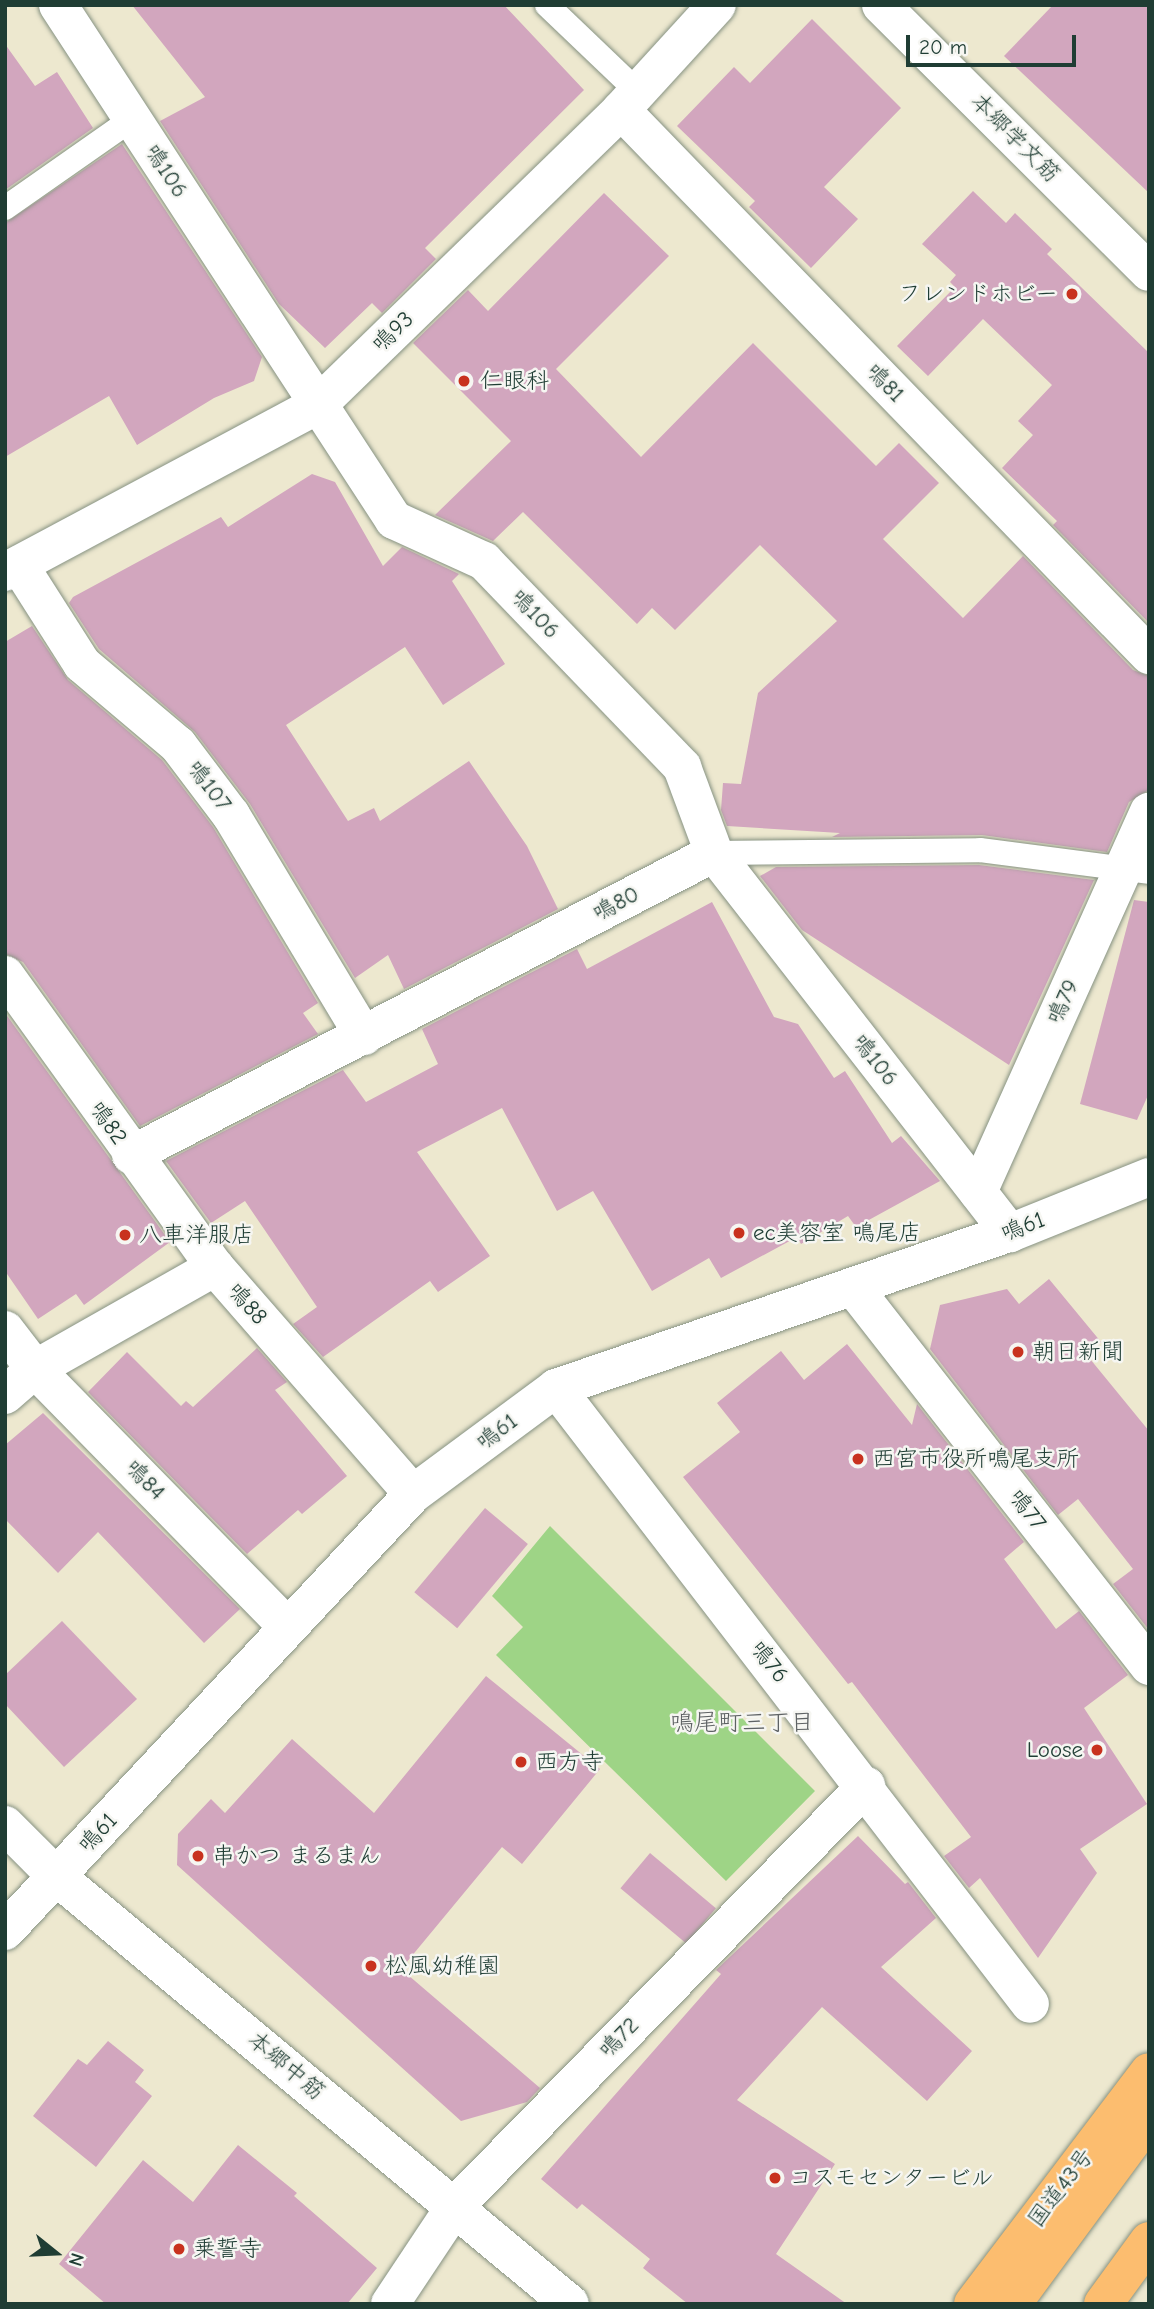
<!DOCTYPE html>
<meta charset="utf-8">
<style>
body{margin:0}
#map{position:relative;width:1154px;height:2309px;overflow:hidden;background:#ede8cf;font-family:"Comic Neue","Klee One",sans-serif}
div>[style]{position:absolute}
.green>*{inset:0;background:#9ed486}
.building>*{inset:0;background:#d2a6be;transform-origin:0 0}
.roads{filter:drop-shadow(0 0 2px #869282) drop-shadow(0 0 2px #869282)}
.service>*{height:24px;margin:-12px;padding:0 12px;transform-origin:12px;border-radius:12px;background:#fff}
.minor>*{height:38px;margin:-19px;padding:0 19px;transform-origin:19px;border-radius:19px;background:#fff}
.tertiary>*{height:38px;margin:-19px;padding:0 19px;transform-origin:19px;border-radius:19px;background:#fff}
.trunk>*{height:38px;margin:-19px;padding:0 19px;transform-origin:19px;border-radius:19px;background:#fcbd6f}
.motorway>*{height:38px;margin:-19px;padding:0 19px;transform-origin:19px;border-radius:19px;background:#fcbd6f}
.dots>*{width:19px;height:19px;translate:-50% -50%;box-sizing:border-box;border:4px solid #f6f6f2;border-radius:50%}
span{translate:-50% -50%;white-space:nowrap;text-align:center;line-height:1.15;-webkit-text-stroke:5px #f6f6f2;paint-order:stroke}
.street-label{font-size:23px;color:#1f3d34}
.poi-label{font-size:23px;color:#1f3d34}
.right{translate:-100% -50%;text-align:right}
.left{translate:0 -50%;text-align:left}
.neighbourhood-label{font-size:24px;color:#5e6264}
.frame{position:absolute;inset:0;border:7px solid #1f3d34;pointer-events:none}
.north{position:absolute;left:21px;top:2218px;width:70px;height:70px;-webkit-text-stroke:5px #f6f6f2;paint-order:stroke;rotate:108deg;font-size:19px;font-weight:700;line-height:28px;text-align:center;color:#1f3d34}
.north::after{content:'';display:block;margin:auto;width:24px;height:32px;background:#1f3d34;clip-path:polygon(50% 0,100% 100%,50% 72%,0 100%)}
.scale{position:absolute;left:906px;top:35px;width:170px;height:32px;box-sizing:border-box;border:4px solid #1f3d34;border-top:0;padding-left:9px;font-size:21px;line-height:24px;white-space:nowrap;color:#1f3d34;-webkit-text-stroke:5px #f6f6f2;paint-order:stroke}
</style>
<div id="map">
<div class="green">
<i style="clip-path:polygon(550px 1526px,815px 1791px,726px 1881px,496px 1655px,523px 1627px,492px 1596px)"></i>
</div>
<div class="building">
<i style="clip-path:polygon(132px 5px,504px 5px,584px 90px,425px 248px,436px 259px,382px 313px,372px 303px,325px 348px,279px 304px,160px 121px,205px 97px)"></i>
<i style="clip-path:polygon(1053px 5px,1149px 5px,1149px 193px,1004px 56px)"></i>
<i style="clip-path:polygon(812px 19px,901px 108px,824px 187px,858px 219px,811px 268px,749px 207px,755px 201px,677px 126px,734px 67px,750px 83px)"></i>
<i style="clip-path:polygon(5px 44px,35px 86px,57px 72px,93px 128px,5px 190px)"></i>
<i style="clip-path:polygon(122px 144px,262px 357px,254px 381px,214px 398px,137px 445px,109px 396px,5px 457px,5px 223px)"></i>
<i style="clip-path:polygon(973px 191px,1006px 223px,1015px 213px,1052px 249px,1047px 254px,1149px 353px,1149px 623px,1053px 525px,1057px 521px,1002px 468px,1033px 435px,1018px 421px,1052px 385px,983px 319px,928px 376px,897px 346px,955px 287px,950px 282px,956px 275px,922px 244px)"></i>
<i style="clip-path:polygon(604px 193px,669px 256px,556px 369px,641px 457px,753px 343px,876px 466px,899px 443px,939px 483px,883px 539px,963px 618px,1023px 556px,1133px 670px,1149px 676px,1149px 790px,1129px 802px,1107px 852px,982px 835px,832px 837px,840px 833px,727px 826px,721px 810px,723px 783px,741px 784px,758px 693px,837px 621px,760px 545px,675px 630px,652px 608px,637px 624px,523px 512px,493px 541px,435px 515px,511px 441px,413px 343px,468px 290px,488px 311px)"></i>
<i style="clip-path:polygon(312px 474px,335px 482px,383px 566px,402px 547px,459px 574px,452px 581px,505px 664px,443px 705px,405px 647px,286px 725px,348px 821px,374px 808px,380px 821px,469px 761px,527px 846px,558px 909px,404px 989px,388px 955px,355px 978px,250px 804px,195px 732px,99px 649px,69px 603px,73px 597px,221px 517px,228px 527px)"></i>
<i style="clip-path:polygon(32px 626px,68px 680px,162px 760px,213px 827px,318px 1003px,303px 1013px,318px 1034px,140px 1126px,23px 962px,5px 954px,5px 642px)"></i>
<i style="clip-path:polygon(979px 865px,1094px 880px,1009px 1065px,802px 930px,760px 876px,776px 867px)"></i>
<i style="clip-path:polygon(1134px 900px,1149px 902px,1149px 1093px,1137px 1120px,1080px 1104px)"></i>
<i style="clip-path:polygon(712px 902px,774px 1017px,798px 1024px,834px 1078px,845px 1071px,892px 1143px,901px 1136px,940px 1181px,856px 1227px,848px 1216px,801px 1244px,797px 1237px,721px 1278px,709px 1258px,652px 1291px,593px 1191px,557px 1211px,502px 1108px,417px 1152px,490px 1256px,438px 1292px,430px 1281px,323px 1357px,293px 1324px,317px 1307px,245px 1201px,211px 1223px,166px 1161px,343px 1070px,366px 1102px,438px 1064px,422px 1029px,577px 949px,587px 969px)"></i>
<i style="clip-path:polygon(5px 1013px,170px 1242px,84px 1305px,76px 1294px,38px 1319px,5px 1271px)"></i>
<i style="clip-path:polygon(1049px 1279px,1101px 1342px,1086px 1354px,1149px 1431px,1149px 1630px,1113px 1584px,1133px 1569px,1078px 1499px,1058px 1515px,930px 1349px,940px 1305px,1007px 1289px,1019px 1304px)"></i>
<i style="clip-path:polygon(847px 1344px,912px 1425px,917px 1404px,1024px 1542px,1004px 1559px,1056px 1629px,1079px 1611px,1128px 1675px,1084px 1708px,1147px 1804px,1080px 1849px,1097px 1873px,1038px 1958px,980px 1878px,969px 1888px,944px 1856px,971px 1837px,852px 1682px,848px 1684px,683px 1477px,740px 1432px,717px 1403px,781px 1351px,804px 1380px)"></i>
<i style="clip-path:polygon(257px 1348px,287px 1382px,275px 1390px,347px 1476px,302px 1514px,298px 1510px,247px 1554px,88px 1392px,127px 1352px,181px 1406px,186px 1401px,193px 1407px)"></i>
<i style="clip-path:polygon(43px 1413px,240px 1609px,204px 1643px,98px 1532px,58px 1573px,5px 1519px,5px 1445px)"></i>
<i style="left:485px;top:1508px;width:56px;height:110px;rotate:40deg"></i>
<i style="clip-path:polygon(62px 1621px,137px 1699px,64px 1767px,5px 1704px,5px 1675px)"></i>
<i style="clip-path:polygon(486px 1676px,600px 1769px,522px 1864px,502px 1847px,401px 1969px,540px 2088px,527px 2102px,461px 2121px,177px 1865px,178px 1834px,211px 1799px,225px 1813px,292px 1739px,374px 1813px)"></i>
<i style="clip-path:polygon(858px 1836px,905px 1884px,908px 1882px,936px 1918px,881px 1967px,972px 2051px,927px 2101px,822px 2007px,737px 2100px,835px 2164px,776px 2254px,847px 2304px,688px 2304px,643px 2268px,650px 2259px,582px 2204px,577px 2209px,541px 2179px,721px 1974px,716px 1970px)"></i>
<i style="left:650px;top:1853px;width:86px;height:46px;rotate:40deg"></i>
<i style="clip-path:polygon(108px 2041px,144px 2070px,135px 2082px,152px 2096px,96px 2167px,33px 2116px,78px 2059px,87px 2065px)"></i>
<i style="clip-path:polygon(238px 2145px,297px 2193px,294px 2196px,377px 2268px,347px 2304px,106px 2304px,59px 2264px,143px 2160px,193px 2202px)"></i>
</div>
<div class="roads">
<div class="service">
<i style="left:547px;top:5px;width:126px;rotate:43.7deg"></i>
<i style="left:5px;top:208px;width:155px;rotate:-35deg"></i>
<i style="left:714px;top:853px;width:266px;rotate:-0.6deg"></i>
<i style="left:980px;top:850px;width:170px;rotate:7.4deg"></i>
</div>
<div class="minor">
<i style="left:58px;top:5px;width:615px;rotate:56.88deg"></i>
<i style="left:394px;top:520px;width:99px;rotate:24.5deg"></i>
<i style="left:484px;top:561px;width:286px;rotate:46.1deg"></i>
<i style="left:682px;top:767px;width:92px;rotate:69.6deg"></i>
<i style="left:714px;top:853px;width:482px;rotate:52.1deg"></i>
<i style="left:621px;top:110px;width:759px;rotate:45.91deg"></i>
<i style="left:19px;top:565px;width:117px;rotate:57.5deg"></i>
<i style="left:82px;top:664px;width:126px;rotate:40.2deg"></i>
<i style="left:178px;top:745px;width:88px;rotate:52.9deg"></i>
<i style="left:231px;top:815px;width:258px;rotate:59deg"></i>
<i style="left:5px;top:975px;width:360px;rotate:54.3deg"></i>
<i style="left:131px;top:1155px;width:657px;rotate:-27.38deg"></i>
<i style="left:978px;top:1192px;width:417px;rotate:-65.8deg"></i>
<i style="left:853px;top:1287px;width:481px;rotate:52deg"></i>
<i style="left:5px;top:1330px;width:49px;rotate:52.4deg"></i>
<i style="left:35px;top:1369px;width:361px;rotate:45.6deg"></i>
<i style="left:556px;top:1388px;width:777px;rotate:52.42deg"></i>
<i style="left:5px;top:1395px;width:40px;rotate:-41deg"></i>
<i style="left:35px;top:1369px;width:207px;rotate:-29.5deg"></i>
<i style="left:215px;top:1267px;width:301px;rotate:48.9deg"></i>
<i style="left:390px;top:2304px;width:118px;rotate:-56.4deg"></i>
<i style="left:455px;top:2206px;width:588px;rotate:-45.62deg"></i>
</div>
<div class="tertiary">
<i style="left:881px;top:5px;width:378px;rotate:44.9deg"></i>
<i style="left:5px;top:572px;width:355px;rotate:-28.1deg"></i>
<i style="left:318px;top:405px;width:423px;rotate:-44.2deg"></i>
<i style="left:621px;top:110px;width:142px;rotate:-47.6deg"></i>
<i style="left:5px;top:1825px;width:74px;rotate:45deg"></i>
<i style="left:57px;top:1877px;width:667px;rotate:39.77deg"></i>
<i style="left:5px;top:1931px;width:598px;rotate:-46.97deg"></i>
<i style="left:413px;top:1494px;width:178px;rotate:-36.5deg"></i>
<i style="left:556px;top:1388px;width:480px;rotate:-18.9deg"></i>
<i style="left:1010px;top:1233px;width:150px;rotate:-21.9deg"></i>
</div>
<div class="trunk">
<i style="left:973px;top:2304px;width:291px;rotate:-52.8deg"></i>
</div>
<div class="motorway">
<i style="left:1012px;top:2304px;width:231px;rotate:-53.6deg"></i>
<i style="left:1103px;top:2304px;width:78px;rotate:-53.9deg"></i>
</div>
</div>
<div class="dots">
<i style="left:1072px;top:294px;background:#c8321e"></i>
<i style="left:464px;top:381px;background:#c8321e"></i>
<i style="left:739px;top:1233px;background:#c8321e"></i>
<i style="left:125px;top:1235px;background:#c8321e"></i>
<i style="left:1018px;top:1352px;background:#c8321e"></i>
<i style="left:858px;top:1459px;background:#c8321e"></i>
<i style="left:1097px;top:1750px;background:#c8321e"></i>
<i style="left:521px;top:1762px;background:#c8321e"></i>
<i style="left:198px;top:1856px;background:#c8321e"></i>
<i style="left:371px;top:1966px;background:#c8321e"></i>
<i style="left:775px;top:2178px;background:#c8321e"></i>
<i style="left:179px;top:2249px;background:#c8321e"></i>
</div>
<div class="street-label">
<span style="left:1015px;top:138px;rotate:45deg">本郷学文筋</span>
<span style="left:166px;top:171px;rotate:57deg">鳴106</span>
<span style="left:393px;top:332px;rotate:-44deg">鳴93</span>
<span style="left:885px;top:383px;rotate:46deg">鳴81</span>
<span style="left:535px;top:614px;rotate:46deg">鳴106</span>
<span style="left:209px;top:786px;rotate:53deg">鳴107</span>
<span style="left:616px;top:904px;rotate:-28deg">鳴80</span>
<span style="left:1063px;top:1002px;rotate:-66deg">鳴79</span>
<span style="left:875px;top:1060px;rotate:52deg">鳴106</span>
<span style="left:108px;top:1123px;rotate:55deg">鳴82</span>
<span style="left:1023px;top:1227px;rotate:-21deg">鳴61</span>
<span style="left:247px;top:1304px;rotate:49deg">鳴88</span>
<span style="left:497px;top:1432px;rotate:-37deg">鳴61</span>
<span style="left:145px;top:1480px;rotate:46deg">鳴84</span>
<span style="left:1027px;top:1510px;rotate:52deg">鳴77</span>
<span style="left:769px;top:1662px;rotate:52deg">鳴76</span>
<span style="left:98px;top:1833px;rotate:-47deg">鳴61</span>
<span style="left:619px;top:2038px;rotate:-46deg">鳴72</span>
<span style="left:286px;top:2066px;rotate:40deg">本郷中筋</span>
<span style="left:1061px;top:2188px;rotate:-53deg">国道43号</span>
</div>
<div class="poi-label">
<span class="right" style="left:1058px;top:294px">フレンドホビー</span>
<span class="left" style="left:480px;top:381px">仁眼科</span>
<span class="left" style="left:753px;top:1233px">ec美容室 鳴尾店</span>
<span class="left" style="left:139px;top:1235px">八車洋服店</span>
<span class="left" style="left:1032px;top:1352px">朝日新聞</span>
<span class="left" style="left:872px;top:1459px">西宮市役所鳴尾支所</span>
<span class="right" style="left:1083px;top:1750px">Loose</span>
<span class="left" style="left:535px;top:1762px">西方寺</span>
<span class="left" style="left:212px;top:1856px">串かつ まるまん</span>
<span class="left" style="left:385px;top:1966px">松風幼稚園</span>
<span class="left" style="left:789px;top:2178px">コスモセンタービル</span>
<span class="left" style="left:193px;top:2249px">乗誓寺</span>
</div>
<div class="neighbourhood-label">
<span style="left:742px;top:1723px">鳴尾町三丁目</span>
</div>
<div class="frame"></div>
<div class="north">N</div>
<div class="scale">20 m</div>
</div>
